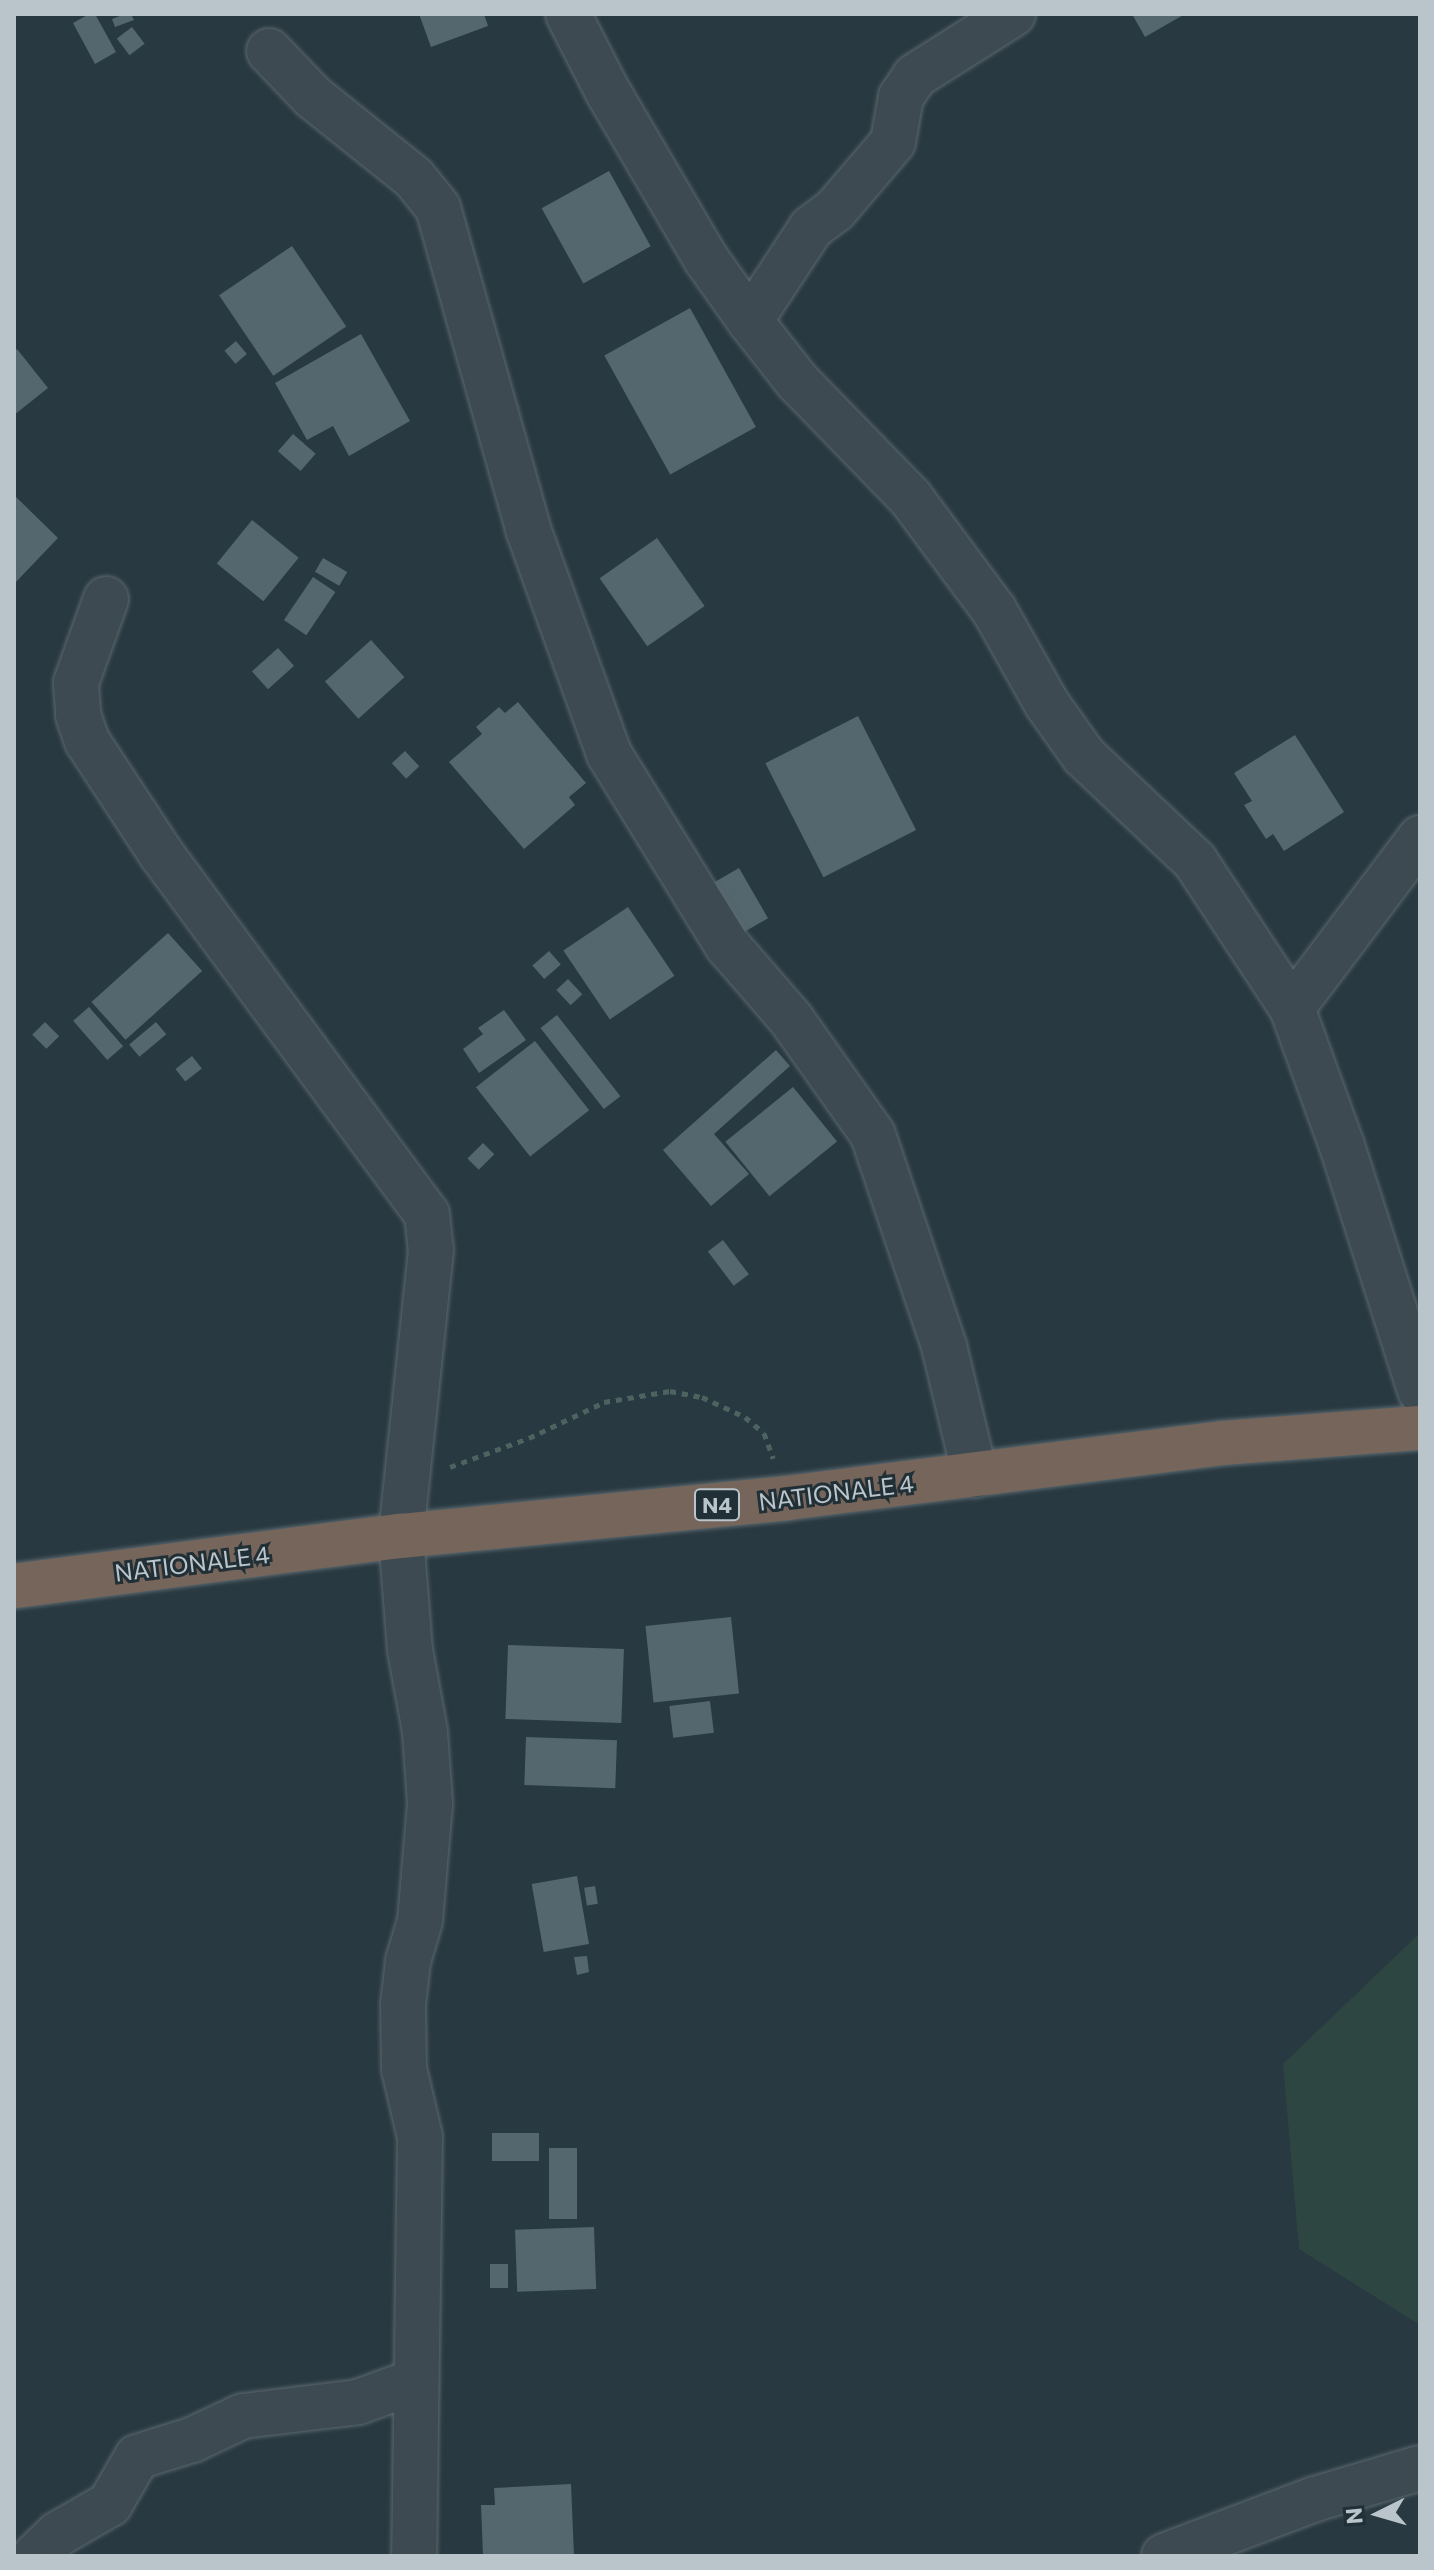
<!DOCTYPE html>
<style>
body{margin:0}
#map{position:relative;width:1434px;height:2570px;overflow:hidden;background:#293941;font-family:Commissioner,sans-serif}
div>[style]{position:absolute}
.green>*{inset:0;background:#2e4641}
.building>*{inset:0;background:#54666e;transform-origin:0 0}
.path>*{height:5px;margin-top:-2.5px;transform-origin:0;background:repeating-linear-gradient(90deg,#4d635f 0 6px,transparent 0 12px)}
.roads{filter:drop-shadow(0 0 2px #5b686e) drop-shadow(0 0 2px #5b686e)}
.minor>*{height:44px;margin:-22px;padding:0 22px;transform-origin:22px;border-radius:22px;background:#3d4a51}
.highway>*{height:44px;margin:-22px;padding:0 22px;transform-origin:22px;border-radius:22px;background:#76655a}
span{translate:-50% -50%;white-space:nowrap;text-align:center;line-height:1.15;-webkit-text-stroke:6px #212f36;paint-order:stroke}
.shield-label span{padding:2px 6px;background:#212f36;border:2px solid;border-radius:6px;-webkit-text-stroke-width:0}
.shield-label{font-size:22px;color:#bac5cb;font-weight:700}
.street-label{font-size:24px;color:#bac5cb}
.frame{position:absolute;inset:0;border:16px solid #bac5cb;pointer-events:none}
.north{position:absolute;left:1338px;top:2474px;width:80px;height:80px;-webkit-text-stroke:6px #212f36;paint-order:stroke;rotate:265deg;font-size:22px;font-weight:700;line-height:32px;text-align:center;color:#bac5cb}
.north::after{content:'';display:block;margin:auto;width:28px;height:36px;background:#bac5cb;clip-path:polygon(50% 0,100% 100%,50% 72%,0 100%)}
</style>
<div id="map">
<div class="green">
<i style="clip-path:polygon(1420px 1933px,1420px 2325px,1299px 2249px,1283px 2064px)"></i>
</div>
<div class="building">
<i style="clip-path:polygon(89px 14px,95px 14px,116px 52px,95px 64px,73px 23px)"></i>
<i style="clip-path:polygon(125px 14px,131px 14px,134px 20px,115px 27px,112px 19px)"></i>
<i style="clip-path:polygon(419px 14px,484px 14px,488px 26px,431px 47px)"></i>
<i style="clip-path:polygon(1132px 14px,1185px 14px,1145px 37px)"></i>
<i style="left:132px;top:27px;width:21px;height:19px;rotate:53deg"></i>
<i style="left:609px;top:171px;width:86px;height:77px;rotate:61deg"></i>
<i style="left:292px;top:246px;width:97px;height:88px;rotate:56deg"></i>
<i style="left:690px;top:308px;width:136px;height:98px;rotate:61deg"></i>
<i style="clip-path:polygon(361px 334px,410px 421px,349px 456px,333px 426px,307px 440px,275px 383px)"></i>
<i style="left:236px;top:341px;width:17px;height:15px;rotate:50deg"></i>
<i style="clip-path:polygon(17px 349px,48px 388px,14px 415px,14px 352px)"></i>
<i style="left:293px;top:434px;width:30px;height:23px;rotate:41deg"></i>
<i style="clip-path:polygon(14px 495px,58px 538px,14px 584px)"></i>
<i style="left:252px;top:520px;width:60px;height:56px;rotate:39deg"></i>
<i style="left:657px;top:538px;width:83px;height:70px;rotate:55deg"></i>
<i style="left:323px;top:558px;width:28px;height:16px;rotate:30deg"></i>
<i style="left:313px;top:577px;width:27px;height:52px;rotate:34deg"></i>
<i style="left:371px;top:640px;width:50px;height:62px;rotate:48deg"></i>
<i style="left:278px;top:648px;width:24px;height:35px;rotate:48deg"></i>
<i style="clip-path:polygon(518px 702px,586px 783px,569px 797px,575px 805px,524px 849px,449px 762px,482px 734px,476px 727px,499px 707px,505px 713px)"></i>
<i style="left:858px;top:716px;width:128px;height:104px;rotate:63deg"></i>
<i style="clip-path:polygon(1295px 735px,1344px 812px,1284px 851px,1273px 834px,1266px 839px,1244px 805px,1252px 801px,1234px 773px)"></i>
<i style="left:405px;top:751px;width:21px;height:18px;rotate:47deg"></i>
<i style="left:739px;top:868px;width:58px;height:30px;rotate:60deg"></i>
<i style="left:628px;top:907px;width:83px;height:78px;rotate:56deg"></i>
<i style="left:168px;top:933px;width:51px;height:103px;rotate:48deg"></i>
<i style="left:549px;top:951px;width:18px;height:22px;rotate:49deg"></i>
<i style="left:568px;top:979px;width:21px;height:16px;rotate:47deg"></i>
<i style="left:89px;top:1007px;width:52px;height:21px;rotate:49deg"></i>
<i style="clip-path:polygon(504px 1010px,526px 1040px,479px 1073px,463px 1049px,483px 1034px,478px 1028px)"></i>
<i style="left:557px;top:1015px;width:103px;height:21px;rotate:52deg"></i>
<i style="left:45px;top:1022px;width:20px;height:18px;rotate:45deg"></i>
<i style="left:156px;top:1022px;width:16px;height:35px;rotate:50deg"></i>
<i style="left:535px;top:1041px;width:88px;height:75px;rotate:52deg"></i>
<i style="clip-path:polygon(776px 1050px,790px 1066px,714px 1134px,749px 1174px,711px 1206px,663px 1150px)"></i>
<i style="left:192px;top:1056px;width:16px;height:21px;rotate:52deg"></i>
<i style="left:793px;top:1087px;width:70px;height:87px;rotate:51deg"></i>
<i style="left:483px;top:1143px;width:16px;height:22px;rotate:45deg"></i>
<i style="left:723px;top:1240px;width:43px;height:19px;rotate:53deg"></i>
<i style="left:731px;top:1617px;width:77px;height:86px;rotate:84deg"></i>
<i style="left:508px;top:1645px;width:116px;height:74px;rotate:2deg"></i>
<i style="left:710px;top:1701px;width:32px;height:41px;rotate:83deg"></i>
<i style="left:526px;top:1737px;width:91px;height:48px;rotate:2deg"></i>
<i style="left:577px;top:1876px;width:69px;height:46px;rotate:80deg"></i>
<i style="left:595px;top:1886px;width:18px;height:11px;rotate:81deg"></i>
<i style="clip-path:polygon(587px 1956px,589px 1972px,577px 1975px,574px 1957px)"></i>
<i style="left:492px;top:2133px;width:47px;height:28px"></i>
<i style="left:549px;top:2148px;width:28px;height:71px"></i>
<i style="left:594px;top:2227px;width:62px;height:79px;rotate:88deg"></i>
<i style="left:490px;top:2264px;width:18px;height:24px"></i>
<i style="clip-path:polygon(571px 2484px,574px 2556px,483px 2556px,481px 2505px,495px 2505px,494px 2488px)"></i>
</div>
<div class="path">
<i style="left:450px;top:1467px;width:84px;rotate:-20.2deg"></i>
<i style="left:529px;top:1438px;width:83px;rotate:-25.6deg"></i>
<i style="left:604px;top:1402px;width:67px;rotate:-9.5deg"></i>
<i style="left:670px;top:1391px;width:33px;rotate:11deg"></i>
<i style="left:702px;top:1397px;width:47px;rotate:24.9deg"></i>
<i style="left:745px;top:1417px;width:25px;rotate:40deg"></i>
<i style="left:764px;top:1433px;width:27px;rotate:70deg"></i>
</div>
<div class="roads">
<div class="minor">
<i style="left:568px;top:14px;width:88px;rotate:62.9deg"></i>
<i style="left:608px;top:92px;width:194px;rotate:59.6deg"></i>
<i style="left:706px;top:259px;width:76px;rotate:54.6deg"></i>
<i style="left:750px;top:321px;width:76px;rotate:51.9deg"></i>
<i style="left:797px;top:381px;width:162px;rotate:45.8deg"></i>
<i style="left:910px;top:497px;width:141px;rotate:53.4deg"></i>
<i style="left:994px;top:610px;width:108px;rotate:60.6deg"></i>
<i style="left:1047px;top:704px;width:64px;rotate:54.6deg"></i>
<i style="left:1084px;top:756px;width:153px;rotate:43.4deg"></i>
<i style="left:1195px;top:861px;width:176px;rotate:56.6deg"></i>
<i style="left:1292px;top:1008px;width:147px;rotate:70.1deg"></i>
<i style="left:1342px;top:1146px;width:257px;rotate:72.3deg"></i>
<i style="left:269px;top:51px;width:64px;rotate:46.3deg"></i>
<i style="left:313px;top:97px;width:129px;rotate:38.7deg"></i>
<i style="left:414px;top:178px;width:38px;rotate:51deg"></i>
<i style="left:438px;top:208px;width:333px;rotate:74.3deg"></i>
<i style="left:528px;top:529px;width:239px;rotate:70.2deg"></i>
<i style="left:609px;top:754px;width:225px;rotate:58.3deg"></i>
<i style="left:727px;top:945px;width:98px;rotate:49.1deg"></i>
<i style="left:791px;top:1019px;width:142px;rotate:54.7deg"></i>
<i style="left:873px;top:1135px;width:223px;rotate:71.4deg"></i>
<i style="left:944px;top:1346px;width:133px;rotate:76.5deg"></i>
<i style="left:750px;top:321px;width:111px;rotate:-56.7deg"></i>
<i style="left:811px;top:228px;width:30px;rotate:-37deg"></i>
<i style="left:835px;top:210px;width:89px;rotate:-49.5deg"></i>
<i style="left:893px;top:142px;width:46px;rotate:-79.9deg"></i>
<i style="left:901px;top:97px;width:25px;rotate:-56deg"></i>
<i style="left:915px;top:76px;width:116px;rotate:-32.3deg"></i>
<i style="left:106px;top:599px;width:89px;rotate:109.7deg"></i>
<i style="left:76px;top:683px;width:32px;rotate:86deg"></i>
<i style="left:78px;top:715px;width:28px;rotate:71deg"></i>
<i style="left:87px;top:741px;width:136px;rotate:56.7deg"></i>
<i style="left:162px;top:855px;width:446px;rotate:53.6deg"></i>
<i style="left:427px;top:1214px;width:36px;rotate:84deg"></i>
<i style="left:431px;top:1250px;width:288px;rotate:96deg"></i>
<i style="left:401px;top:1536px;width:114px;rotate:85.5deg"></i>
<i style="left:410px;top:1650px;width:83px;rotate:79.6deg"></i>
<i style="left:425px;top:1732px;width:72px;rotate:86deg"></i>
<i style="left:430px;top:1804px;width:117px;rotate:94.9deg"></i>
<i style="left:420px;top:1921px;width:42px;rotate:106.7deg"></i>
<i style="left:408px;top:1961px;width:44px;rotate:96.5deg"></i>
<i style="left:403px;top:2005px;width:64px;rotate:89.1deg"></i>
<i style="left:404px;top:2069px;width:70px;rotate:76.8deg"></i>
<i style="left:420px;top:2137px;width:419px;rotate:90.8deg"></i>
<i style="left:1292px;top:1008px;width:213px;rotate:-53deg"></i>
<i style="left:35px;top:2556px;width:32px;rotate:-44deg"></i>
<i style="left:58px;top:2534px;width:60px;rotate:-30deg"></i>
<i style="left:110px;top:2504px;width:54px;rotate:-60.1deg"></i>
<i style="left:137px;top:2457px;width:58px;rotate:-17.2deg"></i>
<i style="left:192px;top:2440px;width:56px;rotate:-25.2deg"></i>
<i style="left:243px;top:2416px;width:116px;rotate:-6.9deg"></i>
<i style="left:358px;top:2402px;width:62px;rotate:-19.9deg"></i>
<i style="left:1164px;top:2556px;width:161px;rotate:-20.7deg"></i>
<i style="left:1315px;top:2499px;width:109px;rotate:-16.4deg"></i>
</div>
<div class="highway">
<i style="left:14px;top:1586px;width:390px;rotate:-7.4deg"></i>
<i style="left:401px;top:1536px;width:388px;rotate:-5.6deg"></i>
<i style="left:787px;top:1498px;width:439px;rotate:-7.2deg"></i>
<i style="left:1223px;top:1443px;width:198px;rotate:-4.4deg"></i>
</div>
</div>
<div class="shield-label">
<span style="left:717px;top:1505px">N4</span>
</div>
<div class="street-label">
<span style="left:836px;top:1492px;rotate:-7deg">NATIONALE 4</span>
<span style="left:192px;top:1563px;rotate:-7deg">NATIONALE 4</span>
</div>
<div class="frame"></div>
<div class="north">N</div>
</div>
